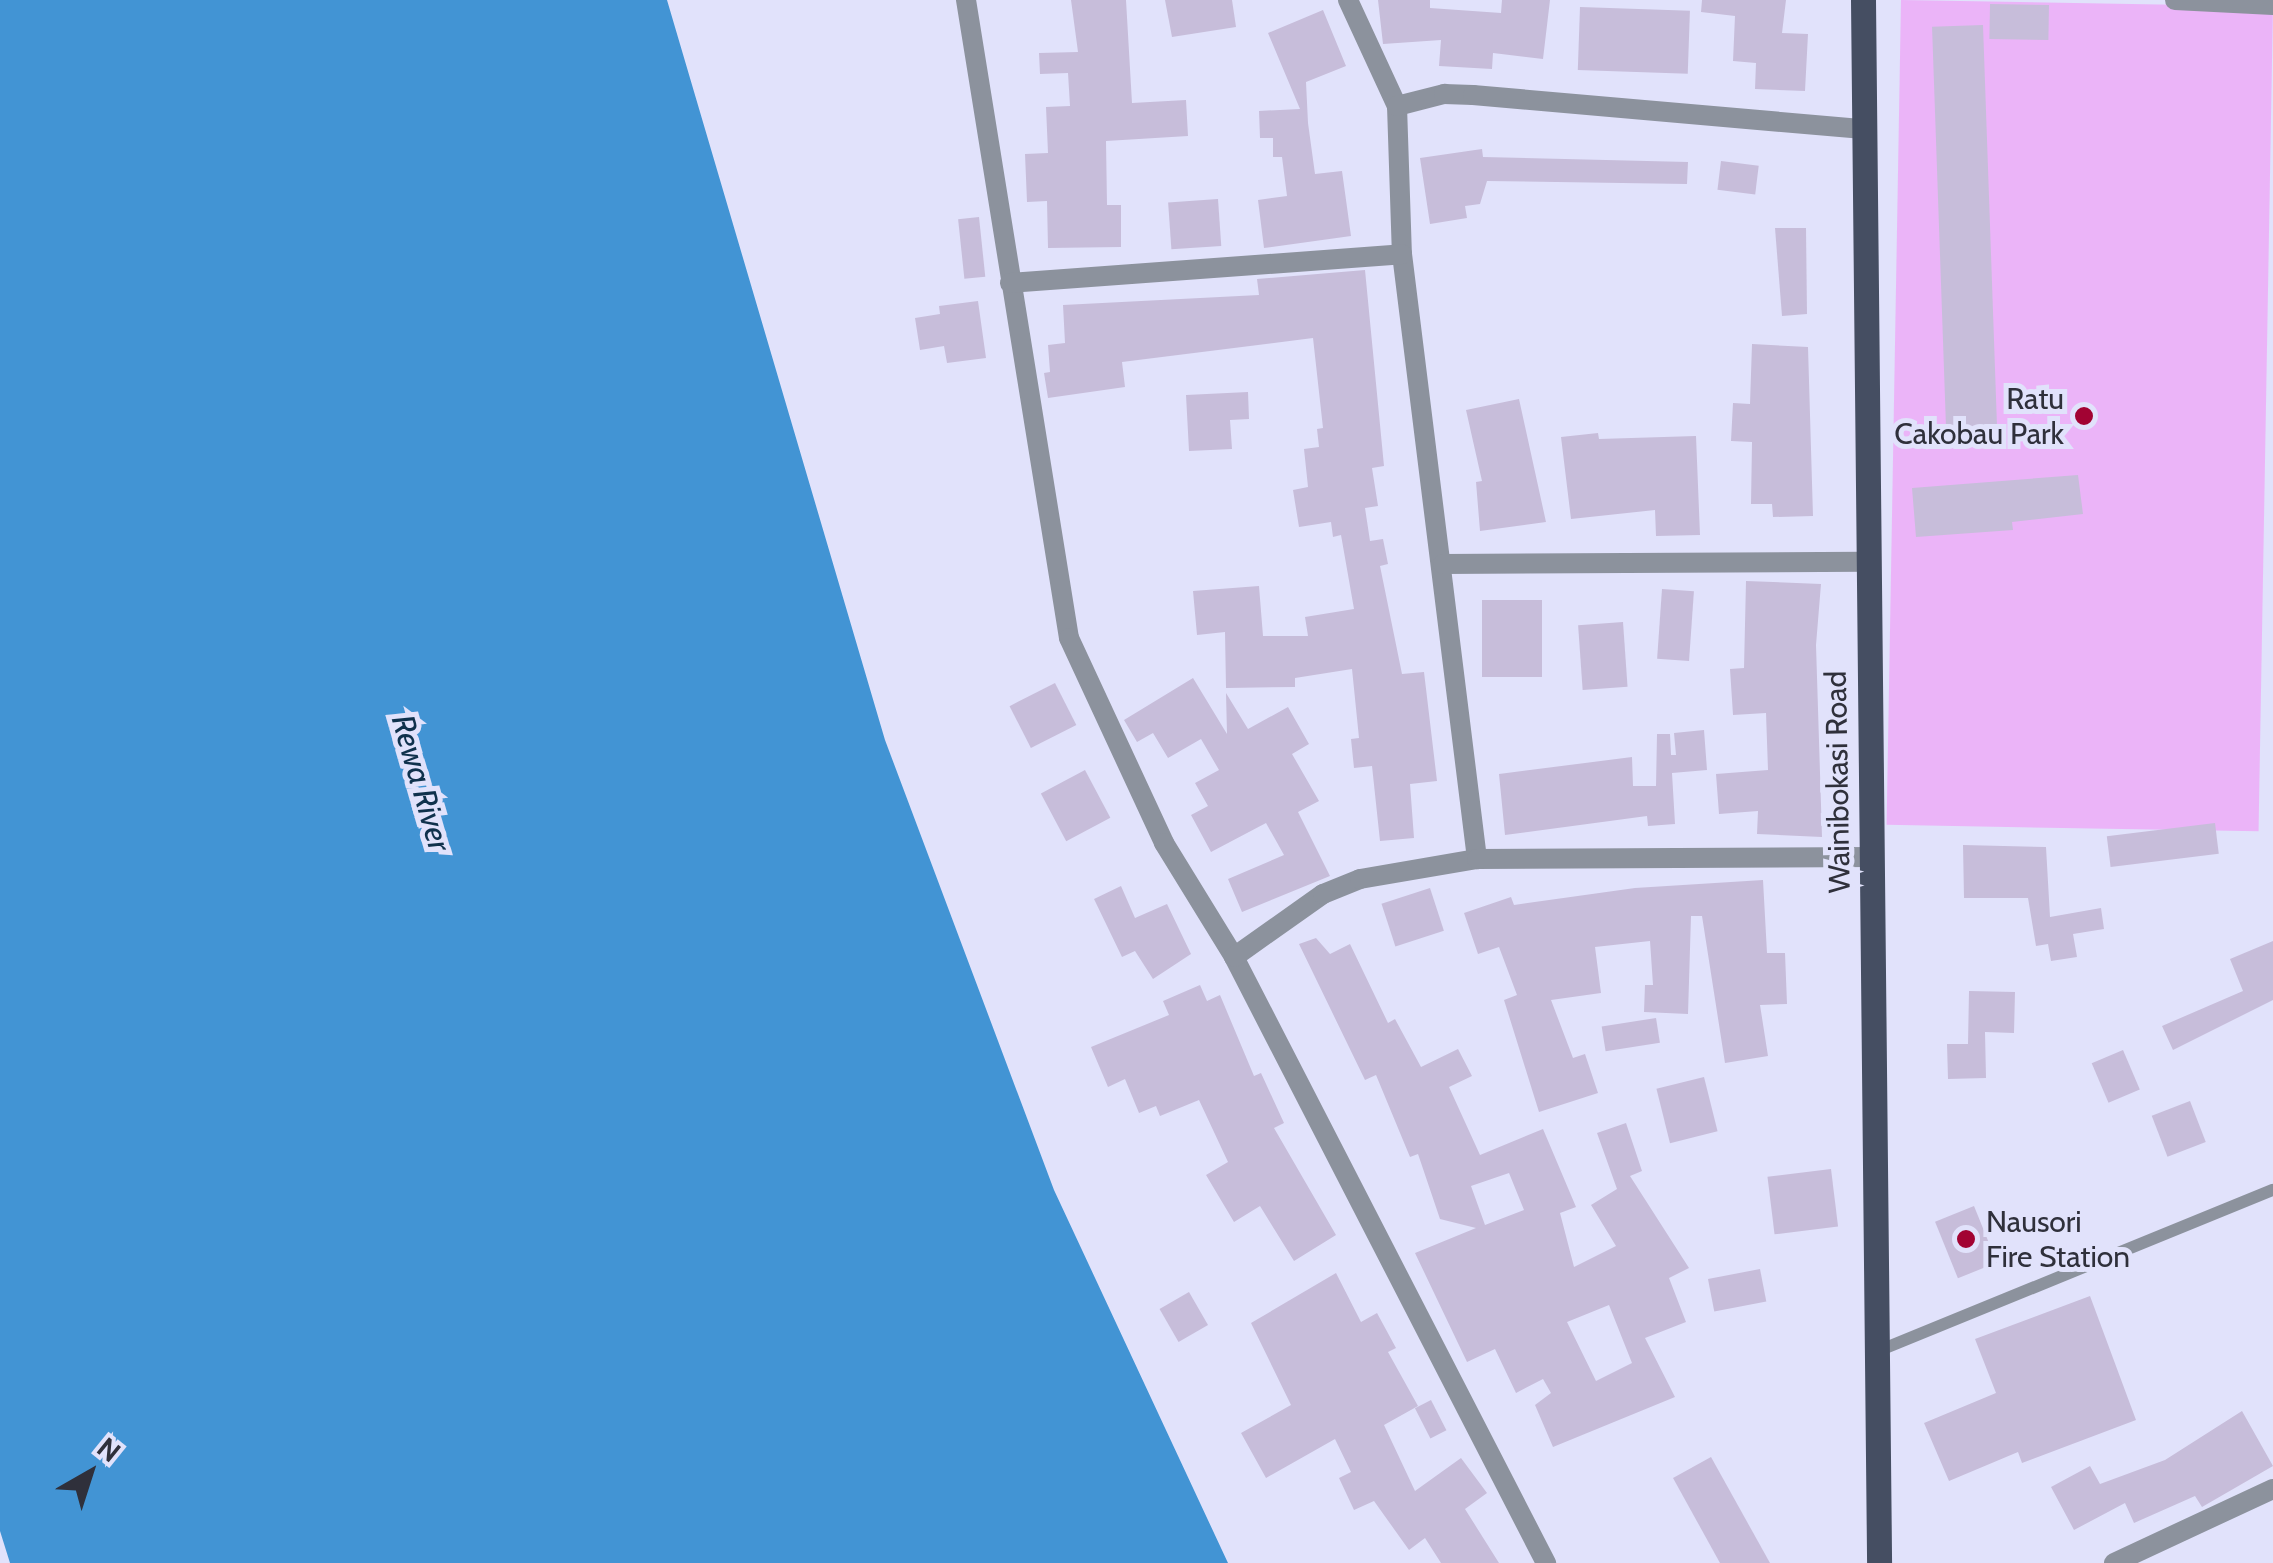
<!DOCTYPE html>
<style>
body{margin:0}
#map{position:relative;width:2273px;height:1563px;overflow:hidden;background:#e1e2fb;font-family:Cabin,sans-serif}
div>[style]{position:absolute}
.green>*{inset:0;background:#ebb4f8;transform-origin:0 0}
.water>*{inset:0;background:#4294d4}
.building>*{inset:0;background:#c7bdda;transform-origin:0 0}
.lane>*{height:12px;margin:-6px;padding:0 6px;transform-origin:6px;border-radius:6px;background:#8c929d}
.street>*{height:20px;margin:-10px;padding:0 10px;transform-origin:10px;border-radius:10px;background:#8c929d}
.primary>*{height:25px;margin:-12.5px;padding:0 12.5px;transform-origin:12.5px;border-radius:12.5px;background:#454e62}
.dots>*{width:28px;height:28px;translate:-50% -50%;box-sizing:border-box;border:5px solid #e1e2fb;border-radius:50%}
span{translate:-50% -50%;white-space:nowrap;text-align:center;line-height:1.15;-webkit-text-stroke:10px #e1e2fb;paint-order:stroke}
.poi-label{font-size:30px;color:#2f303b}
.right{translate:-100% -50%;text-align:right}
.left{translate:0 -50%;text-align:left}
.street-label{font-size:30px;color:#2f303b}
.water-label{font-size:32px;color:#0f314c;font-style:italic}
.north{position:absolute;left:40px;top:1423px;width:100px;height:100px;-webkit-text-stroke:8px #e1e2fb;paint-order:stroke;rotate:39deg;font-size:28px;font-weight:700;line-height:40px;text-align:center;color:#2f303b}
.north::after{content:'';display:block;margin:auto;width:35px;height:45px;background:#2f303b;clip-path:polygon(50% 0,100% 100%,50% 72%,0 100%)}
</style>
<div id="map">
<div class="green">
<i style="left:1901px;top:0;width:372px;height:825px;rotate:1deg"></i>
</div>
<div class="water">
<i style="clip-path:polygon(0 0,667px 0,885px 740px,1054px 1190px,1228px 1563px,10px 1563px,0 1531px)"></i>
</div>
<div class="building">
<i style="clip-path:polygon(1071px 0,1126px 0,1132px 103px,1186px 100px,1188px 136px,1106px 141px,1107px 205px,1121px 205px,1121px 247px,1048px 248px,1047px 201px,1027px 202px,1025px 154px,1048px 153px,1046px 107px,1070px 106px,1068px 73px,1040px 74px,1039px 53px,1078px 52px)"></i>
<i style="clip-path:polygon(1165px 0,1232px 0,1236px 27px,1172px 37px)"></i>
<i style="clip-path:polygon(1378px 0,1430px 0,1430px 8px,1501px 13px,1502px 0,1550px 0,1543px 59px,1493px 53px,1492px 69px,1439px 66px,1441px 40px,1383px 44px)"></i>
<i style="clip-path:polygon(1702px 0,1786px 0,1782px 33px,1808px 34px,1805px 91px,1755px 89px,1756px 63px,1733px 61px,1735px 16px,1701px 12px)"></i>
<i style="left:1990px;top:4px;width:59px;height:35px;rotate:1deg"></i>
<i style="left:1580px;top:7px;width:110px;height:63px;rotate:2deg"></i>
<i style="clip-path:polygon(1323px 10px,1346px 66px,1306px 82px,1308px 123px,1315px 174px,1342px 171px,1351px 236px,1264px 248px,1258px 200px,1287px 196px,1282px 157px,1273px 157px,1273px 138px,1260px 138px,1259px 111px,1300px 109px,1268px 33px)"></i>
<i style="left:1983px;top:25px;width:414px;height:51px;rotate:88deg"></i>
<i style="clip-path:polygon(1482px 149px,1483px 157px,1688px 162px,1687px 184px,1487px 181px,1480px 204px,1465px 206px,1467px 218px,1430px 224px,1420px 158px)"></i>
<i style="left:1721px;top:161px;width:38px;height:29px;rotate:7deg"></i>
<i style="left:1218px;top:199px;width:47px;height:50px;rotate:86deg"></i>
<i style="left:979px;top:217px;width:60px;height:21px;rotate:84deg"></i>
<i style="clip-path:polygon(1775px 228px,1806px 228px,1807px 314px,1782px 316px)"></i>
<i style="clip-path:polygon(1365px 270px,1384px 466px,1372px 468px,1378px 506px,1365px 508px,1370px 541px,1383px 539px,1388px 564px,1380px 566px,1402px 674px,1424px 672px,1437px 781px,1410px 784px,1414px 838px,1380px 841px,1372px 766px,1354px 768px,1351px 739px,1359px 738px,1352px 669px,1295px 678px,1295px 687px,1226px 688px,1225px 632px,1197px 635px,1193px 591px,1259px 586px,1263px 636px,1308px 636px,1305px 617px,1354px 609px,1341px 535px,1333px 537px,1331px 522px,1299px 527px,1293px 490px,1308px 487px,1304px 449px,1319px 447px,1317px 429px,1323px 428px,1313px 338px,1122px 362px,1125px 387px,1048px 398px,1044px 373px,1050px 372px,1048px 345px,1065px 343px,1063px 305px,1259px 295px,1257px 279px)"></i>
<i style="clip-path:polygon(978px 301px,986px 358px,947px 363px,944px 346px,920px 350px,915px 318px,940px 314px,939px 306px)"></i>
<i style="clip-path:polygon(1752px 344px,1808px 347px,1813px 516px,1773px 517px,1772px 504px,1751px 504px,1752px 442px,1731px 441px,1733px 403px,1750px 404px)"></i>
<i style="clip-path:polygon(1248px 392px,1249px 419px,1230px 420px,1232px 449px,1189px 451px,1186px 395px)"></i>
<i style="clip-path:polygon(1519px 399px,1546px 522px,1480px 531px,1476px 482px,1482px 481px,1466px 410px)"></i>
<i style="clip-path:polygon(1598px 433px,1599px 439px,1696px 436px,1700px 535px,1656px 536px,1655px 510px,1571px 519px,1561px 437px)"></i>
<i style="clip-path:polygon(2078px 475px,2083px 514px,2012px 522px,2013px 530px,1916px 537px,1912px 488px)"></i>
<i style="clip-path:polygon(1746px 581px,1821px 584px,1816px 645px,1822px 837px,1757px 834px,1758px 811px,1719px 814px,1716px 774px,1768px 770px,1766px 713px,1733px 715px,1730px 669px,1744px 668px)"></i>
<i style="left:1662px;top:589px;width:32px;height:70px;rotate:4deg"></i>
<i style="left:1482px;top:600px;width:60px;height:77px"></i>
<i style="left:1623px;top:622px;width:65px;height:45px;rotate:86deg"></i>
<i style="clip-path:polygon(1193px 678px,1227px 734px,1226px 693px,1248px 729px,1288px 707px,1309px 744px,1292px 754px,1319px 801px,1298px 812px,1330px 876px,1242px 912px,1228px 879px,1284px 855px,1266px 823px,1211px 852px,1191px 815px,1208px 806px,1195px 783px,1219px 770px,1201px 739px,1168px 758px,1153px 733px,1137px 742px,1124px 720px)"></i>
<i style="left:1055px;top:683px;width:47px;height:51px;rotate:63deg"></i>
<i style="clip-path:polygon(1704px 730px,1707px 770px,1672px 773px,1675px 824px,1648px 826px,1647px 816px,1505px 835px,1499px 774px,1632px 757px,1633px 786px,1656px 786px,1657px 734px,1670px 734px,1671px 755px,1676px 755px,1674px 733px)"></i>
<i style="left:1085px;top:770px;width:54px;height:50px;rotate:62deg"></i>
<i style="left:2215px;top:823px;width:31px;height:109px;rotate:83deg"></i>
<i style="clip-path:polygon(1963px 845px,2046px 847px,2050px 917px,2101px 908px,2104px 929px,2073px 934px,2077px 957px,2051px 961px,2048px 944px,2036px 946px,2028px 898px,1964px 898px)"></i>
<i style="clip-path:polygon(1763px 880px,1767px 953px,1785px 953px,1787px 1004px,1760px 1005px,1768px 1056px,1725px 1063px,1702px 916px,1691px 916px,1688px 1014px,1644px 1012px,1645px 985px,1653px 985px,1650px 941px,1595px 947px,1601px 993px,1551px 1000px,1573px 1058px,1585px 1054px,1598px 1093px,1539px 1112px,1504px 1000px,1517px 995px,1499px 947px,1478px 954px,1464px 913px,1511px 897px,1514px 905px,1635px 888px)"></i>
<i style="clip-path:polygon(1121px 886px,1135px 918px,1167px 904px,1191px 954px,1153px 979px,1135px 951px,1122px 957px,1094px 899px)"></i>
<i style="left:1430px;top:888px;width:45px;height:51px;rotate:72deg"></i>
<i style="clip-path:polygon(evenodd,1316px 938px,1330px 954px,1350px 944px,1388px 1023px,1395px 1019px,1421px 1067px,1458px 1049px,1472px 1076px,1449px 1087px,1480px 1155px,1543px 1129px,1576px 1207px,1560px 1213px,1574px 1267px,1616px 1246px,1591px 1205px,1617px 1189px,1597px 1133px,1626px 1123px,1642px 1171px,1630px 1176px,1689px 1268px,1669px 1278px,1686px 1322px,1645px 1338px,1675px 1397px,1553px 1447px,1535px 1405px,1551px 1393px,1543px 1379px,1516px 1393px,1495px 1349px,1467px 1362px,1415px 1253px,1476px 1228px,1440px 1219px,1418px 1154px,1410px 1157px,1376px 1075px,1365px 1080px,1299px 944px,1316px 938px,1509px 1173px,1524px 1210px,1485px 1225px,1471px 1186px,1509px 1173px,1316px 938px,1609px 1305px,1632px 1363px,1596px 1381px,1567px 1322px,1609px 1305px)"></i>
<i style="clip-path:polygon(2273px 941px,2273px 1000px,2173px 1050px,2162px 1026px,2243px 991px,2230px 959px)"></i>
<i style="clip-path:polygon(1200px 985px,1207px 1001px,1220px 995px,1254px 1076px,1261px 1073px,1284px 1123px,1274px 1128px,1336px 1235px,1294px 1261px,1260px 1206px,1234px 1222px,1206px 1175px,1228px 1162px,1199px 1100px,1160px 1116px,1156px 1106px,1139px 1113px,1125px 1079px,1108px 1087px,1091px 1047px,1169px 1015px,1163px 1001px)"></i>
<i style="clip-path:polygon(1969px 991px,2015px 992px,2014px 1033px,1985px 1032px,1986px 1078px,1948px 1079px,1947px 1044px,1968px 1044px)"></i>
<i style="left:1656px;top:1018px;width:25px;height:55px;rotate:81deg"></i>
<i style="left:2123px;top:1050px;width:43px;height:34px;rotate:67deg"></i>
<i style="left:1704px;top:1077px;width:56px;height:49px;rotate:76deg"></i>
<i style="left:2190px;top:1101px;width:44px;height:41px;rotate:69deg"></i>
<i style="left:1831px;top:1169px;width:58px;height:64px;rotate:83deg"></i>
<i style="left:1974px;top:1206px;width:61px;height:42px;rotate:68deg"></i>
<i style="left:1760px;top:1269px;width:33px;height:53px;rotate:79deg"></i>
<i style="clip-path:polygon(1336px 1273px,1361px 1322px,1377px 1313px,1396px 1348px,1388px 1352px,1418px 1406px,1384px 1425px,1415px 1491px,1461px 1458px,1487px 1493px,1465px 1509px,1499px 1563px,1441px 1563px,1425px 1538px,1409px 1550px,1374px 1501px,1354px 1510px,1339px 1478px,1351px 1472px,1335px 1439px,1266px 1478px,1241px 1433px,1291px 1405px,1251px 1323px)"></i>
<i style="left:1189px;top:1292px;width:38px;height:34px;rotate:60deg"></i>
<i style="clip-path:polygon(2090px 1296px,2136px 1420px,2022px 1463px,2018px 1452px,1949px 1481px,1924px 1423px,1996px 1393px,1975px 1339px)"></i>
<i style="left:1431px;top:1400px;width:34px;height:18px;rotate:63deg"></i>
<i style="clip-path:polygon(2242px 1411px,2273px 1466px,2202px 1507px,2195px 1496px,2134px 1523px,2125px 1503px,2074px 1530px,2051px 1487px,2090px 1466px,2100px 1484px,2165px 1460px)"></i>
<i style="clip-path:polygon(1711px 1457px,1770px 1563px,1720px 1563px,1673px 1478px)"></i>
</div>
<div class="lane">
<i style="left:1878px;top:1351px;width:427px;rotate:-22.2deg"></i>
</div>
<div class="street">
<i style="left:966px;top:0;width:646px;rotate:80.83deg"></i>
<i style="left:1069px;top:638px;width:226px;rotate:65.1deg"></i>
<i style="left:1164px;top:843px;width:134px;rotate:58.4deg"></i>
<i style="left:1234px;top:957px;width:682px;rotate:62.76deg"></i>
<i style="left:1348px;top:0;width:117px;rotate:65.2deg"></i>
<i style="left:1397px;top:106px;width:148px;rotate:88.1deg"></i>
<i style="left:1402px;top:254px;width:610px;rotate:82.93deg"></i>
<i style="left:2175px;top:0;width:98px;rotate:2.9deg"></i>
<i style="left:1397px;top:106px;width:49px;rotate:-14.3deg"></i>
<i style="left:1444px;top:94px;width:29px;rotate:2deg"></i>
<i style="left:1473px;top:95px;width:389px;rotate:5deg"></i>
<i style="left:1010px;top:283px;width:393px;rotate:-4.2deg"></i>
<i style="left:1443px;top:564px;width:422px;rotate:-0.3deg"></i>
<i style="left:1234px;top:957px;width:109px;rotate:-35.3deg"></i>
<i style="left:1323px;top:894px;width:40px;rotate:-22deg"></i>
<i style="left:1360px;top:879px;width:119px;rotate:-9.7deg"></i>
<i style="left:1477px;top:859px;width:397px;rotate:-0.3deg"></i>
<i style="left:2114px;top:1563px;width:175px;rotate:-25deg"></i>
</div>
<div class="primary">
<i style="left:1863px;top:0;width:1563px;rotate:89.41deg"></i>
</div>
<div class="dots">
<i style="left:2084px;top:416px;background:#a20333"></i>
<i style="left:1966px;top:1239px;background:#a20333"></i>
</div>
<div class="poi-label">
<span class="right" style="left:2064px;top:416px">Ratu<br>Cakobau Park</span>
<span class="left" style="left:1986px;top:1239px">Nausori<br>Fire Station</span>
</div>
<div class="street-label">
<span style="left:1838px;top:782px;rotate:-91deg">Wainibokasi Road</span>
</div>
<div class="water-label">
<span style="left:421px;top:783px;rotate:74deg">Rewa River</span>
</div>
<div class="north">N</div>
</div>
